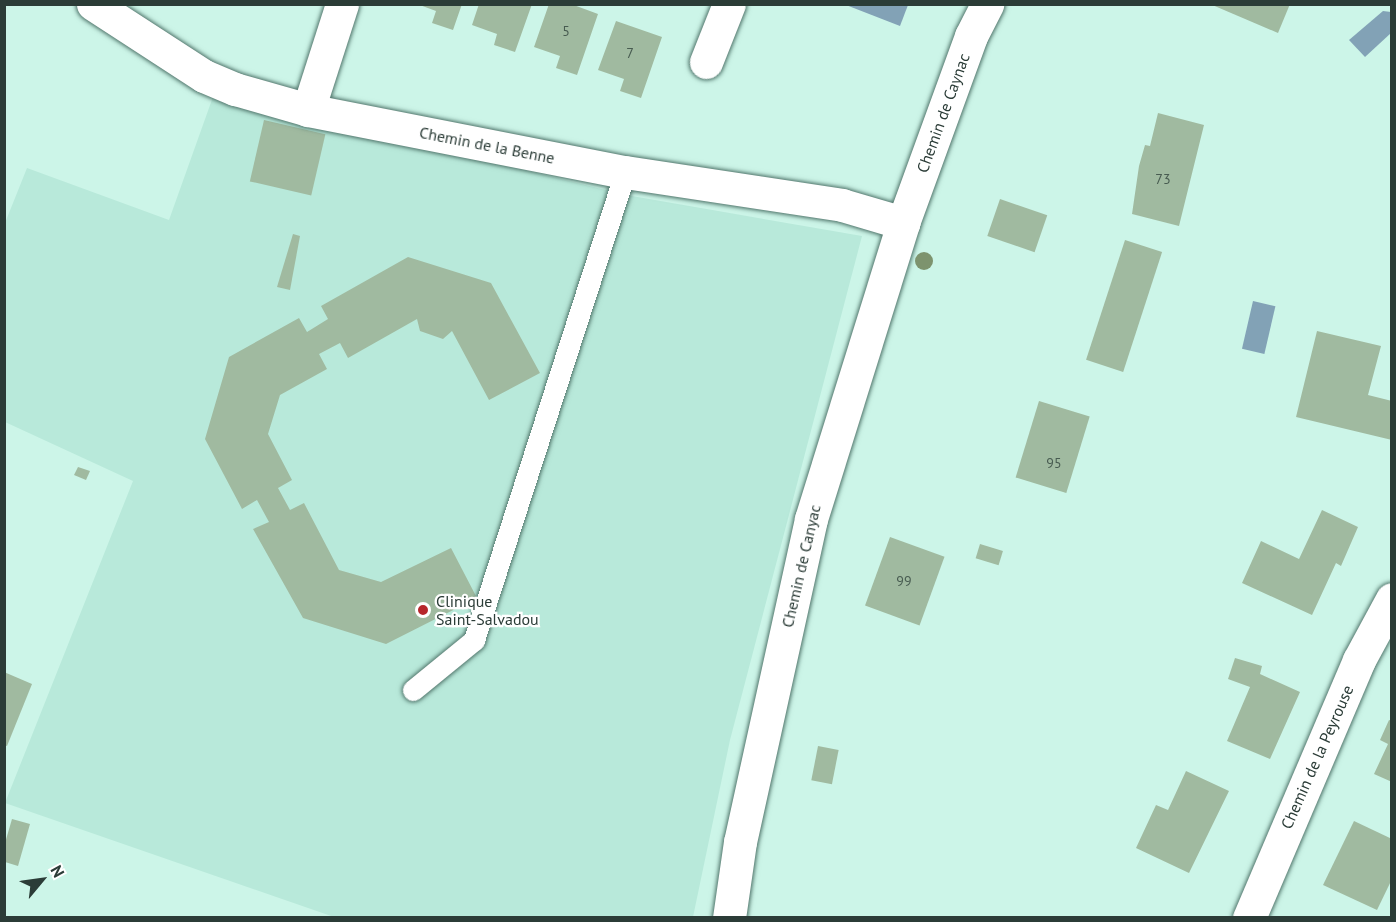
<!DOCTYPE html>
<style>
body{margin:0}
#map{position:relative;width:1396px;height:922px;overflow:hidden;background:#ccf5e8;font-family:"PT Sans",sans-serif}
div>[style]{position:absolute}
.built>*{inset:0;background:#b8e9da}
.water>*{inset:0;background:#82a2b6;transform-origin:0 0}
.building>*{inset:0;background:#a0baa0;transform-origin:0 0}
.roads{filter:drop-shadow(0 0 2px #51766c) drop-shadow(0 0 2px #51766c)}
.service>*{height:21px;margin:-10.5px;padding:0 10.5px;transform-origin:10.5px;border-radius:10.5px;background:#fff}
.minor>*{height:33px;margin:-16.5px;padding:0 16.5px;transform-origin:16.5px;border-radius:16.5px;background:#fff}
.trees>*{width:18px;height:18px;margin:-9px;border-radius:50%;background:#7d936e}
.dots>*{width:16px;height:16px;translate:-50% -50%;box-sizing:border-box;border:3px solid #fff;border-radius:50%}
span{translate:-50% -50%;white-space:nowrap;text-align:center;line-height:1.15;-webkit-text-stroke:4.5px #fff;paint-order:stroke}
.number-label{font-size:14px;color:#485c51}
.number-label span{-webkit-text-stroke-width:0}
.street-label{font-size:16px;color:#2b3c37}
.poi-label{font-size:16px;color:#2b3c37}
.left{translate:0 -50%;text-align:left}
.frame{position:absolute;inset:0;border:6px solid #2b3c37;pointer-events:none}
.north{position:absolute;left:12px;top:850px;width:60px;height:60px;-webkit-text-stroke:4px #fff;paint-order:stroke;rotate:61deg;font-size:16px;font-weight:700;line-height:24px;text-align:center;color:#2b3c37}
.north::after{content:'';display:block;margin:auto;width:21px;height:27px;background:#2b3c37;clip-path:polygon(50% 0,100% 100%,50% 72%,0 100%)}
</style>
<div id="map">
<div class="built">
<i style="clip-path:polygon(214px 94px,626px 195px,862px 236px,730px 740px,693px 917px,334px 917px,5px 803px,133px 481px,5px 422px,5px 223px,27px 168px,169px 220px)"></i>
</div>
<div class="water">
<i style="clip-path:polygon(846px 5px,846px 4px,908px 5px,900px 26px)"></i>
<i style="clip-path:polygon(1383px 11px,1391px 12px,1391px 33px,1365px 57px,1349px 40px)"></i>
<i style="left:1253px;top:301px;width:23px;height:49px;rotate:13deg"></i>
</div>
<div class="building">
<i style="clip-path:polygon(417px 4px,462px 4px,453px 30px,432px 23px,436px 11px)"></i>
<i style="clip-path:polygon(479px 4px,532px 4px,515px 52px,494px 45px,497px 34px,472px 25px)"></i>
<i style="clip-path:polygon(549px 4px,571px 4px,598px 14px,577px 75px,556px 68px,560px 56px,534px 47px)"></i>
<i style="clip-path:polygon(1210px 4px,1290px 4px,1278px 33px)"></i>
<i style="clip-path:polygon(616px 21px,662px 37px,641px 98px,620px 91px,624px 79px,598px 70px)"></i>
<i style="clip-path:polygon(1158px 113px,1204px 125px,1179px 226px,1132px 214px,1139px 166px,1145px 145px,1150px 146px)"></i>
<i style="left:264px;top:120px;width:63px;height:63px;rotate:13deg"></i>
<i style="left:1000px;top:199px;width:50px;height:39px;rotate:19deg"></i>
<i style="clip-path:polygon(293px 234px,300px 236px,290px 290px,277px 287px)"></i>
<i style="left:1125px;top:240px;width:39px;height:126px;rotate:18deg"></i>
<i style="clip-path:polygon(408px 257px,491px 283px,540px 373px,489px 400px,452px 331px,443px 339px,420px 331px,417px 319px,348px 358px,340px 343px,319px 354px,327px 369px,280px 395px,268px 434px,292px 480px,278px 488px,290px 510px,304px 503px,339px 570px,381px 582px,451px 548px,477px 598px,386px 644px,303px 618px,253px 529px,269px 522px,257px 500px,242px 509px,205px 439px,229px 357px,299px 318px,307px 332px,328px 319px,321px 306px)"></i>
<i style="clip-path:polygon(1317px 331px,1381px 346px,1368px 395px,1392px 401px,1392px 440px,1296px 417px)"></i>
<i style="left:1039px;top:401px;width:53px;height:80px;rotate:17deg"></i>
<i style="clip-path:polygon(78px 467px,90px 471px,86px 480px,74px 475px)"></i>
<i style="clip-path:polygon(1322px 510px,1358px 527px,1341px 566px,1336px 563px,1312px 615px,1242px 583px,1261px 541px,1299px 559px)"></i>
<i style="left:890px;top:537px;width:58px;height:73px;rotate:20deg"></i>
<i style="left:980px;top:544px;width:24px;height:15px;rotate:17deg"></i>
<i style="clip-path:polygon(1235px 658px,1262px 666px,1260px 674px,1300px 692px,1270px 759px,1227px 741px,1250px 687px,1228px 679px)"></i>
<i style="clip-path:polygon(4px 672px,32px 684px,7px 746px,4px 745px)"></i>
<i style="clip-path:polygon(1389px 720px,1392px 721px,1392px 782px,1374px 774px,1388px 744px,1380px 740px)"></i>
<i style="left:818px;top:746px;width:21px;height:35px;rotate:11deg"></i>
<i style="clip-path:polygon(1186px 771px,1229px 791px,1189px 873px,1136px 848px,1156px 805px,1168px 810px)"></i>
<i style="clip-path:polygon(12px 819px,30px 824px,18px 866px,5px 862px,5px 843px)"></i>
<i style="clip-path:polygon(1354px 821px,1392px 839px,1392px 879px,1377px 910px,1323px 885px)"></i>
</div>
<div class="roads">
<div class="service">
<i style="left:413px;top:690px;width:79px;rotate:-39.3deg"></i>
<i style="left:474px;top:640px;width:492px;rotate:-72.1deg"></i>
</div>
<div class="minor">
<i style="left:93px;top:4px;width:132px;rotate:33deg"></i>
<i style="left:204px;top:76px;width:34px;rotate:23deg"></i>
<i style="left:235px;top:89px;width:76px;rotate:16deg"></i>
<i style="left:308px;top:110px;width:323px;rotate:11.1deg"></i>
<i style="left:625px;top:172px;width:219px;rotate:8.6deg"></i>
<i style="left:842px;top:205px;width:64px;rotate:16.4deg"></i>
<i style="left:706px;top:62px;width:62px;rotate:-68.4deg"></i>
<i style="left:308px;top:110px;width:111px;rotate:-72.2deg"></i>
<i style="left:729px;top:918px;width:77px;rotate:-81.8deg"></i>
<i style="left:740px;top:842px;width:331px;rotate:-77.6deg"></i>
<i style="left:811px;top:519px;width:310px;rotate:-72.7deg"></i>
<i style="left:903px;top:223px;width:199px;rotate:-70deg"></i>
<i style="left:971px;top:36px;width:36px;rotate:-63deg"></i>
<i style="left:1249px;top:918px;width:280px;rotate:-66.9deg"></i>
<i style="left:1359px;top:660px;width:69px;rotate:-61.6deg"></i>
</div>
</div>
<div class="trees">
<i style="left:924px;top:261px"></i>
</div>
<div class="dots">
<i style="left:423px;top:610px;background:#b7262b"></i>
</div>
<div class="number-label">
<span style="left:566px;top:31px">5</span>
<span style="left:630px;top:53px">7</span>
<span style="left:1163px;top:179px">73</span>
<span style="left:1054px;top:463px">95</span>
<span style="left:904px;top:581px">99</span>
</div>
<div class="street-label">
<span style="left:943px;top:113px;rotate:-70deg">Chemin de Caynac</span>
<span style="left:487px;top:145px;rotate:11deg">Chemin de la Benne</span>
<span style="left:801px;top:566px;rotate:-77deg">Chemin de Canyac</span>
<span style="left:1317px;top:757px;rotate:-66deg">Chemin de la Peyrouse</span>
</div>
<div class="poi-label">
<span class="left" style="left:436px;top:610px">Clinique<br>Saint-Salvadou</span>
</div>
<div class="frame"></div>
<div class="north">N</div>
</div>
